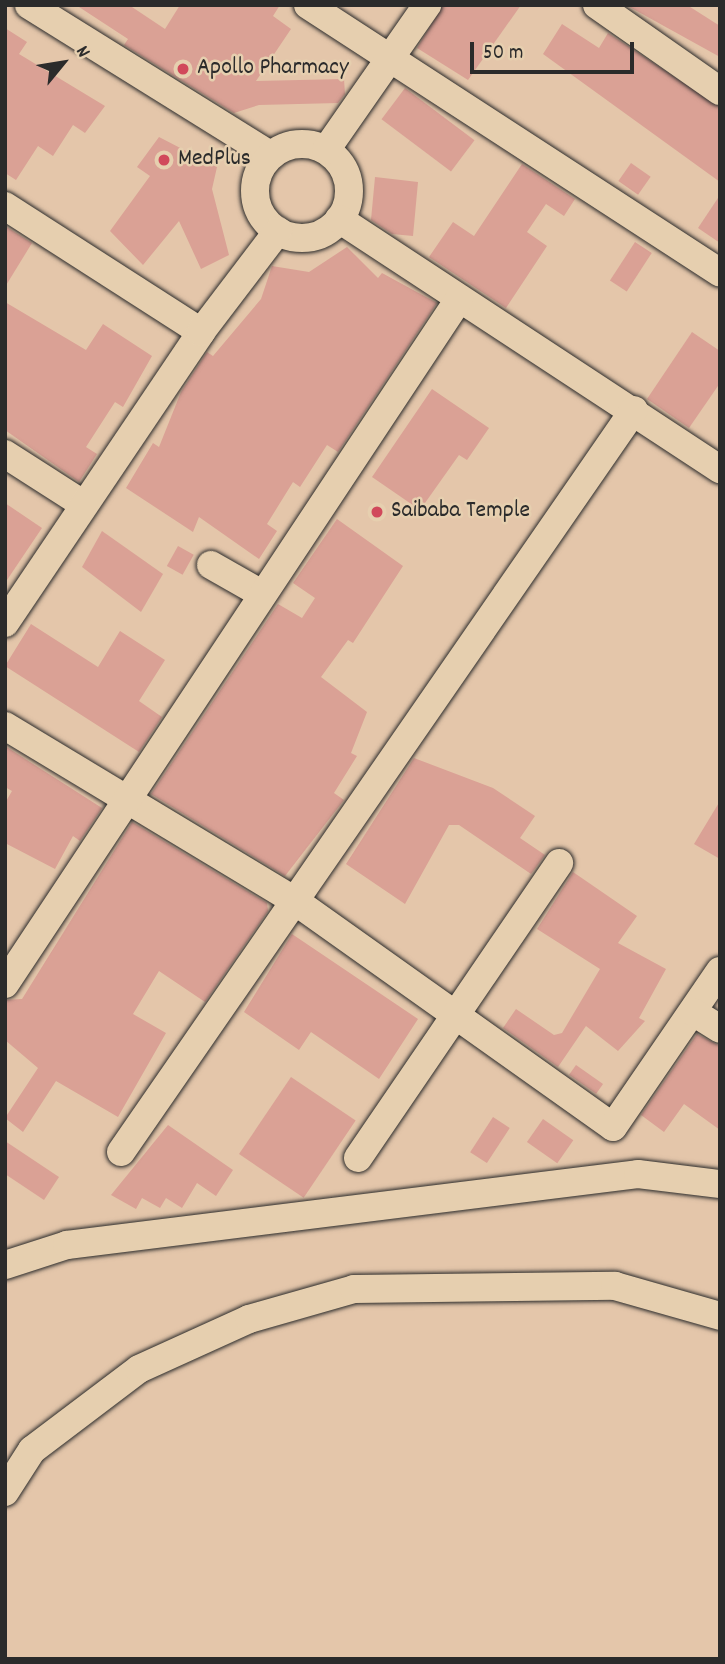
<!DOCTYPE html>
<style>
body{margin:0}
#map{position:relative;width:725px;height:1664px;overflow:hidden;background:#e4c6aa;font-family:Dekko,sans-serif}
div>[style]{position:absolute}
.building>*{inset:0;background:#daa195;transform-origin:0 0}
.roads{filter:drop-shadow(0 0 2px #2b2b2b) drop-shadow(0 0 2px #2b2b2b)}
.minor>*{height:28px;margin:-14px;padding:0 14px;transform-origin:14px;border-radius:14px;background:#e6cfaf}
.minor>.ring{margin:-14px;padding:0;box-sizing:content-box;background:none;border:28px solid #e6cfaf;border-radius:50%}
.dots>*{width:19px;height:19px;translate:-50% -50%;box-sizing:border-box;border:4px solid #e6cfaf;border-radius:50%}
span{translate:-50% -50%;white-space:nowrap;text-align:center;line-height:1.15;-webkit-text-stroke:5px #e6cfaf;paint-order:stroke}
.poi-label{font-size:24px;color:#2b2b2b}
.left{translate:0 -50%;text-align:left}
.frame{position:absolute;inset:0;border:7px solid #2b2b2b;pointer-events:none}
.north{position:absolute;left:28px;top:28px;width:70px;height:70px;-webkit-text-stroke:5px #e6cfaf;paint-order:stroke;rotate:60deg;font-size:19px;font-weight:700;line-height:28px;text-align:center;color:#2b2b2b}
.north::after{content:'';display:block;margin:auto;width:24px;height:32px;background:#2b2b2b;clip-path:polygon(50% 0,100% 100%,50% 72%,0 100%)}
.scale{position:absolute;left:470px;top:42px;width:164px;height:32px;box-sizing:border-box;border:4px solid #2b2b2b;border-top:0;padding-left:9px;font-size:21px;line-height:24px;white-space:nowrap;color:#2b2b2b;-webkit-text-stroke:5px #e6cfaf;paint-order:stroke}
</style>
<div id="map">
<div class="building">
<i style="clip-path:polygon(76px 5px,129px 5px,165px 29px,180px 5px,280px 5px,273px 16px,291px 29px,256px 81px,344px 79px,345px 94px,338px 103px,259px 105px,234px 113px,124px 45px,128px 39px)"></i>
<i style="clip-path:polygon(443px 5px,521px 5px,468px 80px,417px 48px)"></i>
<i style="clip-path:polygon(626px 5px,687px 5px,720px 26px,720px 57px)"></i>
<i style="clip-path:polygon(562px 24px,599px 48px,608px 33px,720px 107px,720px 182px,543px 54px)"></i>
<i style="clip-path:polygon(5px 28px,27px 42px,19px 54px,105px 106px,85px 133px,73px 125px,53px 156px,38px 146px,16px 180px,5px 173px)"></i>
<i style="left:405px;top:88px;width:87px;height:39px;rotate:37deg"></i>
<i style="clip-path:polygon(159px 137px,217px 167px,212px 189px,229px 255px,201px 269px,179px 221px,143px 265px,110px 231px,150px 176px,137px 167px)"></i>
<i style="left:631px;top:163px;width:24px;height:22px;rotate:35deg"></i>
<i style="clip-path:polygon(522px 164px,575px 199px,564px 216px,546px 204px,527px 232px,547px 246px,506px 308px,429px 257px,453px 222px,474px 236px)"></i>
<i style="clip-path:polygon(375px 177px,418px 182px,413px 236px,392px 234px,371px 220px)"></i>
<i style="clip-path:polygon(720px 195px,720px 243px,698px 228px)"></i>
<i style="clip-path:polygon(5px 226px,32px 243px,5px 287px)"></i>
<i style="left:635px;top:242px;width:20px;height:46px;rotate:33deg"></i>
<i style="clip-path:polygon(347px 247px,378px 278px,382px 273px,437px 303px,338px 452px,327px 445px,300px 487px,293px 482px,267px 524px,277px 531px,259px 559px,199px 517px,193px 532px,126px 488px,153px 443px,159px 447px,181px 392px,207px 352px,213px 356px,261px 299px,272px 266px,309px 272px)"></i>
<i style="clip-path:polygon(5px 302px,86px 350px,103px 324px,152px 356px,123px 407px,115px 402px,86px 447px,97px 454px,79px 482px,5px 430px)"></i>
<i style="clip-path:polygon(692px 332px,720px 351px,720px 383px,689px 428px,647px 399px)"></i>
<i style="clip-path:polygon(432px 389px,489px 428px,467px 460px,459px 455px,420px 510px,372px 477px)"></i>
<i style="clip-path:polygon(5px 503px,42px 528px,5px 583px)"></i>
<i style="clip-path:polygon(337px 519px,403px 566px,353px 643px,348px 640px,321px 677px,367px 712px,351px 753px,357px 756px,334px 793px,344px 800px,285px 876px,151px 794px,278px 604px,302px 618px,315px 598px,293px 583px)"></i>
<i style="clip-path:polygon(102px 531px,163px 574px,141px 612px,82px 567px)"></i>
<i style="left:178px;top:546px;width:18px;height:23px;rotate:29deg"></i>
<i style="clip-path:polygon(31px 624px,98px 667px,120px 631px,165px 660px,139px 701px,162px 717px,139px 752px,5px 666px)"></i>
<i style="clip-path:polygon(5px 746px,102px 808px,80px 841px,73px 836px,55px 869px,5px 843px,5px 803px,12px 791px,5px 787px)"></i>
<i style="clip-path:polygon(414px 758px,493px 788px,535px 816px,520px 838px,545px 855px,531px 874px,459px 825px,449px 825px,405px 904px,346px 864px)"></i>
<i style="clip-path:polygon(720px 801px,720px 859px,694px 844px)"></i>
<i style="clip-path:polygon(132px 822px,267px 903px,268px 911px,205px 1002px,159px 971px,133px 1014px,166px 1033px,118px 1117px,56px 1081px,23px 1132px,5px 1118px,38px 1068px,5px 1040px,5px 1000px,22px 999px)"></i>
<i style="clip-path:polygon(573px 872px,637px 916px,618px 943px,666px 969px,639px 1018px,645px 1021px,618px 1051px,586px 1026px,558px 1067px,503px 1028px,516px 1009px,554px 1035px,562px 1033px,600px 969px,537px 929px)"></i>
<i style="clip-path:polygon(292px 934px,418px 1019px,379px 1079px,311px 1032px,299px 1050px,244px 1012px)"></i>
<i style="clip-path:polygon(697px 1034px,720px 1046px,720px 1130px,684px 1104px,664px 1132px,641px 1115px)"></i>
<i style="left:576px;top:1065px;width:33px;height:12px;rotate:35deg"></i>
<i style="left:291px;top:1077px;width:78px;height:93px;rotate:34deg"></i>
<i style="left:493px;top:1117px;width:20px;height:42px;rotate:33deg"></i>
<i style="left:543px;top:1119px;width:37px;height:28px;rotate:35deg"></i>
<i style="clip-path:polygon(168px 1125px,233px 1170px,216px 1196px,197px 1183px,182px 1208px,166px 1198px,160px 1208px,142px 1198px,136px 1209px,111px 1195px)"></i>
<i style="clip-path:polygon(5px 1141px,59px 1177px,44px 1200px,5px 1174px)"></i>
</div>
<div class="roads">
<div class="minor">
<i style="left:29px;top:5px;width:282px;rotate:31.9deg"></i>
<i style="left:308px;top:5px;width:491px;rotate:33deg"></i>
<i style="left:597px;top:5px;width:150px;rotate:35deg"></i>
<i class="ring" style="left:255px;top:144px;width:66px;height:66px"></i>
<i style="left:326px;top:150px;width:177px;rotate:-55.1deg"></i>
<i style="left:5px;top:206px;width:233px;rotate:32.7deg"></i>
<i style="left:339px;top:219px;width:456px;rotate:33.3deg"></i>
<i style="left:5px;top:454px;width:93px;rotate:32.7deg"></i>
<i style="left:211px;top:565px;width:59px;rotate:29.6deg"></i>
<i style="left:5px;top:623px;width:351px;rotate:-56deg"></i>
<i style="left:201px;top:332px;width:127px;rotate:-52.7deg"></i>
<i style="left:5px;top:726px;width:339px;rotate:31.1deg"></i>
<i style="left:295px;top:901px;width:390px;rotate:35.4deg"></i>
<i style="left:613px;top:1127px;width:189px;rotate:-55.6deg"></i>
<i style="left:5px;top:984px;width:822px;rotate:-56.46deg"></i>
<i style="left:693px;top:1012px;width:32px;rotate:32deg"></i>
<i style="left:121px;top:1152px;width:902px;rotate:-55.34deg"></i>
<i style="left:358px;top:1158px;width:357px;rotate:-55.7deg"></i>
<i style="left:5px;top:1265px;width:65px;rotate:-17.9deg"></i>
<i style="left:67px;top:1245px;width:575px;rotate:-7.09deg"></i>
<i style="left:638px;top:1174px;width:83px;rotate:7deg"></i>
<i style="left:5px;top:1492px;width:50px;rotate:-57.3deg"></i>
<i style="left:32px;top:1450px;width:134px;rotate:-37.1deg"></i>
<i style="left:139px;top:1369px;width:121px;rotate:-24.4deg"></i>
<i style="left:249px;top:1319px;width:109px;rotate:-15.9deg"></i>
<i style="left:354px;top:1289px;width:261px;rotate:-0.7deg"></i>
<i style="left:615px;top:1286px;width:109px;rotate:15.9deg"></i>
</div>
</div>
<div class="dots">
<i style="left:183px;top:69px;background:#d1495b"></i>
<i style="left:164px;top:160px;background:#d1495b"></i>
<i style="left:377px;top:512px;background:#d1495b"></i>
</div>
<div class="poi-label">
<span class="left" style="left:197px;top:69px">Apollo Pharmacy</span>
<span class="left" style="left:178px;top:160px">MedPlus</span>
<span class="left" style="left:391px;top:512px">Saibaba Temple</span>
</div>
<div class="frame"></div>
<div class="north">N</div>
<div class="scale">50 m</div>
</div>
